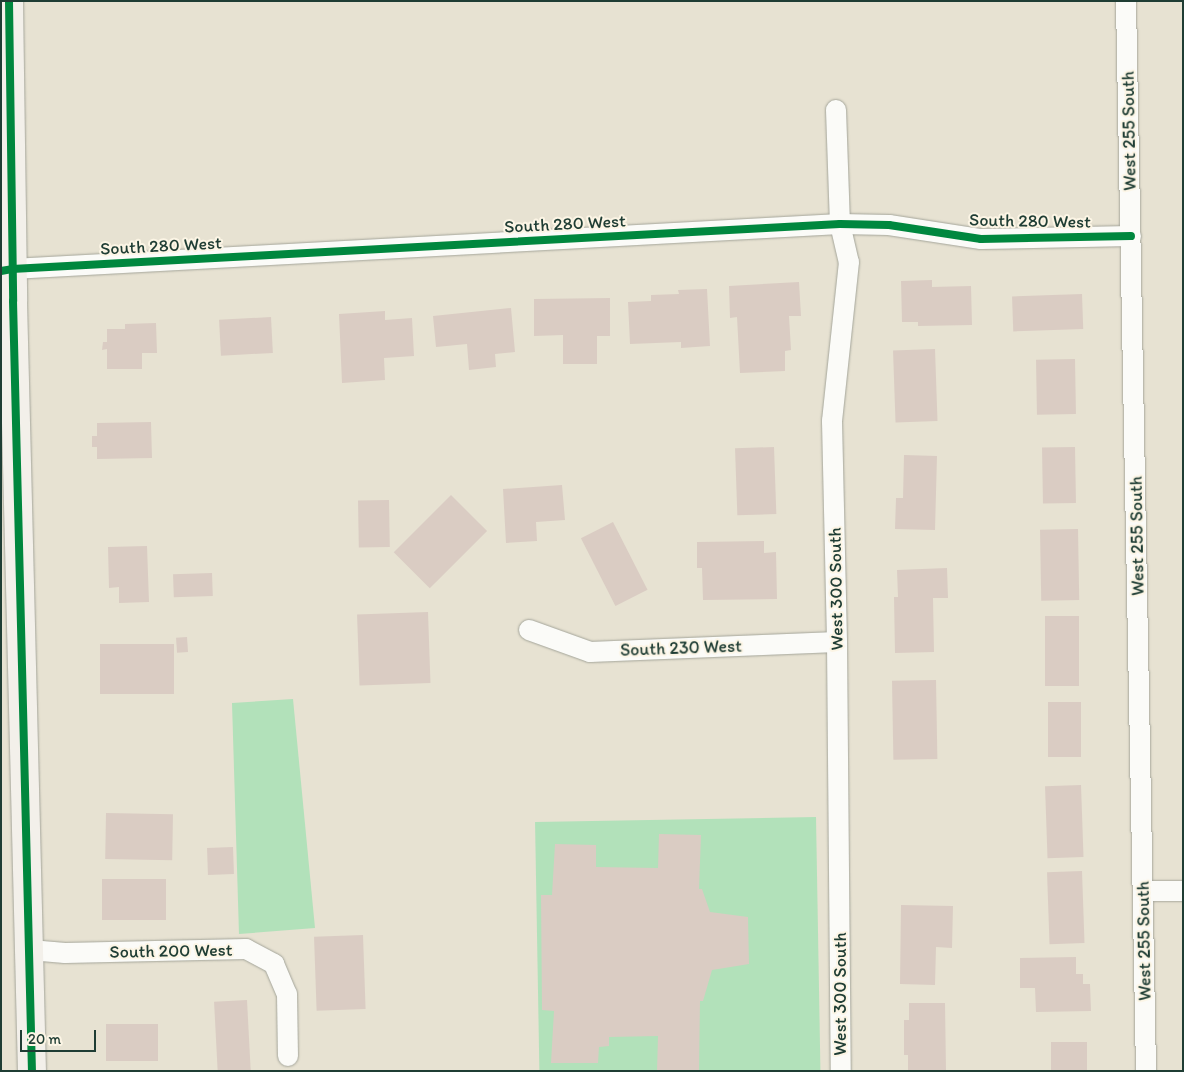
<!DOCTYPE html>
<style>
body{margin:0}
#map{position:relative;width:1184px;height:1072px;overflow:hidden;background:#e7e2d2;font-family:Itim,sans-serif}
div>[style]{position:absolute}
.green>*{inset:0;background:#b2e1ba;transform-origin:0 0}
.building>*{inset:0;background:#daccc3;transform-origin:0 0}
.roads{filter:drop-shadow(0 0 1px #a4a59a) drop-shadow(0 0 1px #a4a59a)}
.street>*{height:20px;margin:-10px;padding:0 10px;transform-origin:10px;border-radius:10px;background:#fbfbf8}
.secondary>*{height:28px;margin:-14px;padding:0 14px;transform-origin:14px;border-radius:14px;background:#f3f0ea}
.cycleway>*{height:8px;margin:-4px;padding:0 4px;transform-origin:4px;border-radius:4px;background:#00873e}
span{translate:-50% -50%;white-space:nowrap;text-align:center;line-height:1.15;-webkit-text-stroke:4px #fcf5e5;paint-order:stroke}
.street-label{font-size:18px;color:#1f3d34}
.frame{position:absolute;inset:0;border:2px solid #1f3d34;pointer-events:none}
.scale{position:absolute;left:20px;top:1030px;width:76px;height:22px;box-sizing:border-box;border:2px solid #1f3d34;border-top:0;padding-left:6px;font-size:15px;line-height:18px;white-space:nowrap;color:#1f3d34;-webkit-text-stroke:4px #fcf5e5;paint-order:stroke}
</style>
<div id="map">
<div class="green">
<i style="clip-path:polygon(293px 699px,315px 928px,239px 934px,232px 703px)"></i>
<i style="left:816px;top:817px;width:254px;height:281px;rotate:89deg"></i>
</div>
<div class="building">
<i style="clip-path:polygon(932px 280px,932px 287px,971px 286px,972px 325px,918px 326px,918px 322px,902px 322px,901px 281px)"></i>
<i style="clip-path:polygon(799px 282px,801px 316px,789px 316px,791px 350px,785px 351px,785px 371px,740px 373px,737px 317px,730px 318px,729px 286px)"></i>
<i style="clip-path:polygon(707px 289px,710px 346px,681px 348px,681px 342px,630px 344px,628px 302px,651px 301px,651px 295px,679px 294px,678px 290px)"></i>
<i style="left:1082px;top:294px;width:35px;height:70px;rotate:88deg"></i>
<i style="clip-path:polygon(610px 298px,610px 336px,597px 336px,597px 364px,563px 364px,563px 335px,534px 336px,534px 299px)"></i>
<i style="clip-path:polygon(511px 308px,515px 352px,495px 354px,496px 367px,469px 370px,467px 344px,436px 347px,433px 316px)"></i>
<i style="clip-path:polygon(385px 311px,385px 320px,412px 318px,414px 356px,384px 358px,385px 380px,342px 383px,339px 314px)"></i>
<i style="left:271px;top:317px;width:36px;height:52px;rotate:87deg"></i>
<i style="clip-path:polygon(156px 323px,157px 353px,142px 353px,142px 369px,107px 369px,107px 349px,102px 350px,103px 342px,107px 342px,107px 329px,125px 329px,125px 324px)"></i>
<i style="left:935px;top:349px;width:72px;height:42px;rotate:88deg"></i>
<i style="left:1075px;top:359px;width:55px;height:39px;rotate:89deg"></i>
<i style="clip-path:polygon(151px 422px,152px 458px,97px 459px,97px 447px,92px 447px,92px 436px,97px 436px,97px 423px)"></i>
<i style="left:774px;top:447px;width:67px;height:39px;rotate:88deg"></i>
<i style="left:1075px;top:447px;width:56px;height:33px;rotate:89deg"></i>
<i style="clip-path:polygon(904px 455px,937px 456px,935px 530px,895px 529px,896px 498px,903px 498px)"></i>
<i style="clip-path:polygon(562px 485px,565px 520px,536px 522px,537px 541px,506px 543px,503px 489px)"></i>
<i style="left:451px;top:495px;width:51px;height:81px;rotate:45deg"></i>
<i style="left:389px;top:500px;width:47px;height:31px;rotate:89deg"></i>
<i style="left:613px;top:522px;width:76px;height:36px;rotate:63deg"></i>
<i style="left:1078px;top:529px;width:71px;height:38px;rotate:89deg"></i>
<i style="clip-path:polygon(764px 541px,764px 553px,776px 552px,777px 599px,703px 600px,702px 568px,697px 568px,697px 542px)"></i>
<i style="clip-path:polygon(147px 546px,149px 602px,119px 603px,119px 587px,109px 588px,108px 547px)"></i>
<i style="clip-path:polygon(947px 568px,948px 598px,933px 598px,934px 652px,895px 653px,894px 597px,898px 597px,897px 570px)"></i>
<i style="left:212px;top:573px;width:23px;height:39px;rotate:88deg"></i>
<i style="left:428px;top:612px;width:71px;height:71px;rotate:88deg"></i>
<i style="left:1045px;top:616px;width:34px;height:70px"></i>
<i style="left:187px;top:637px;width:15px;height:11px;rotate:86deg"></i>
<i style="left:174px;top:644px;width:50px;height:74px;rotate:90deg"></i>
<i style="left:936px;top:680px;width:79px;height:44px;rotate:89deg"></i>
<i style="left:1048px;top:702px;width:33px;height:55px"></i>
<i style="left:1081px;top:785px;width:72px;height:36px;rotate:88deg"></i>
<i style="left:106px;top:813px;width:67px;height:46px;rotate:1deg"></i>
<i style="clip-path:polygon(659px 834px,701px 835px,699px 889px,702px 889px,710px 912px,748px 917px,749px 964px,712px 970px,703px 1001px,700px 1001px,699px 1071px,657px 1071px,658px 1036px,609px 1037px,609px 1046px,599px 1047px,598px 1063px,551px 1063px,554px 1011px,542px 1010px,541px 895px,552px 895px,555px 844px,596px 845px,596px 867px,658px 868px)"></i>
<i style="left:233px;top:847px;width:27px;height:26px;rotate:88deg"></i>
<i style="left:1082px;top:871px;width:72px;height:35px;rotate:88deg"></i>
<i style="left:102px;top:879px;width:64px;height:41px"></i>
<i style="clip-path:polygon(901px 905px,953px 906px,952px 948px,936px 947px,935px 985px,900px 984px)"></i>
<i style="left:363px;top:935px;width:74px;height:49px;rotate:88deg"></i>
<i style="clip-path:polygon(1076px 957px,1076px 974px,1083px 974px,1083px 984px,1090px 984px,1091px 1011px,1036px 1012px,1035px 988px,1020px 988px,1020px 958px)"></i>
<i style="left:247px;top:1000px;width:71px;height:33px;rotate:87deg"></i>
<i style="clip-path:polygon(909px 1003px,945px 1003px,946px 1071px,908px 1071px,908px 1055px,904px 1055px,904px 1020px,909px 1020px)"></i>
<i style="left:158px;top:1024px;width:37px;height:52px;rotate:90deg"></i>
<i style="left:1051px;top:1042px;width:36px;height:29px"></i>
</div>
<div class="roads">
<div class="street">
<i style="left:1126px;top:1px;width:1070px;rotate:88.93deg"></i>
<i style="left:836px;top:110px;width:114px;rotate:88deg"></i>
<i style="left:840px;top:224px;width:39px;rotate:77deg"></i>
<i style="left:849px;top:262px;width:160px;rotate:96.1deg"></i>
<i style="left:832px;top:421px;width:221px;rotate:88.7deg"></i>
<i style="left:837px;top:642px;width:429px;rotate:89.5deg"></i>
<i style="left:1px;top:271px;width:11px;rotate:-10deg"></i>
<i style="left:12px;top:269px;width:829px;rotate:-3.11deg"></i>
<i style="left:840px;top:224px;width:49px;rotate:1.2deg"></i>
<i style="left:889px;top:225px;width:93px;rotate:8.7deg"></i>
<i style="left:981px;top:239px;width:150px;rotate:-1.1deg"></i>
<i style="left:529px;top:630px;width:65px;rotate:19.8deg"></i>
<i style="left:590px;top:652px;width:247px;rotate:-2.3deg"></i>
<i style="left:1144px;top:891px;width:39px"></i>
<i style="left:30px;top:950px;width:35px;rotate:5deg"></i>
<i style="left:65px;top:953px;width:181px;rotate:-1.3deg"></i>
<i style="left:246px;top:949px;width:32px;rotate:28deg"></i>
<i style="left:274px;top:964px;width:33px;rotate:67deg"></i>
<i style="left:287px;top:994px;width:62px;rotate:89.1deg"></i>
</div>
<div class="secondary">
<i style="left:9px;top:1px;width:300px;rotate:89.2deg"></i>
<i style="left:13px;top:301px;width:770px;rotate:88.59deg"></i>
</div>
</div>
<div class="cycleway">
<i style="left:9px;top:1px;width:300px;rotate:89.2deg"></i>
<i style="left:13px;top:301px;width:770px;rotate:88.59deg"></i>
<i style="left:1px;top:271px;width:11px;rotate:-10deg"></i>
<i style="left:12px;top:269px;width:829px;rotate:-3.11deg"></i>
<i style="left:840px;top:224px;width:49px;rotate:1.2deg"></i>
<i style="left:889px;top:225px;width:93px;rotate:8.7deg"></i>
<i style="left:981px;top:239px;width:150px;rotate:-1.1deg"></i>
</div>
<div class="street-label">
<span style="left:1129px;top:131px;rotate:-91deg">West 255 South</span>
<span style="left:1030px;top:221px;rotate:1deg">South 280 West</span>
<span style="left:565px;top:224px;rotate:-3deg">South 280 West</span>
<span style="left:161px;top:246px;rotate:-3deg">South 280 West</span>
<span style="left:1137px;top:536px;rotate:-91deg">West 255 South</span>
<span style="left:836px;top:589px;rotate:-91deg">West 300 South</span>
<span style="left:681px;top:648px;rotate:-2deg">South 230 West</span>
<span style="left:1144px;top:941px;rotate:-91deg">West 255 South</span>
<span style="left:171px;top:951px;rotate:-1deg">South 200 West</span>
<span style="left:840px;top:994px;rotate:-90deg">West 300 South</span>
</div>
<div class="frame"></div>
<div class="scale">20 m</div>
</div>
